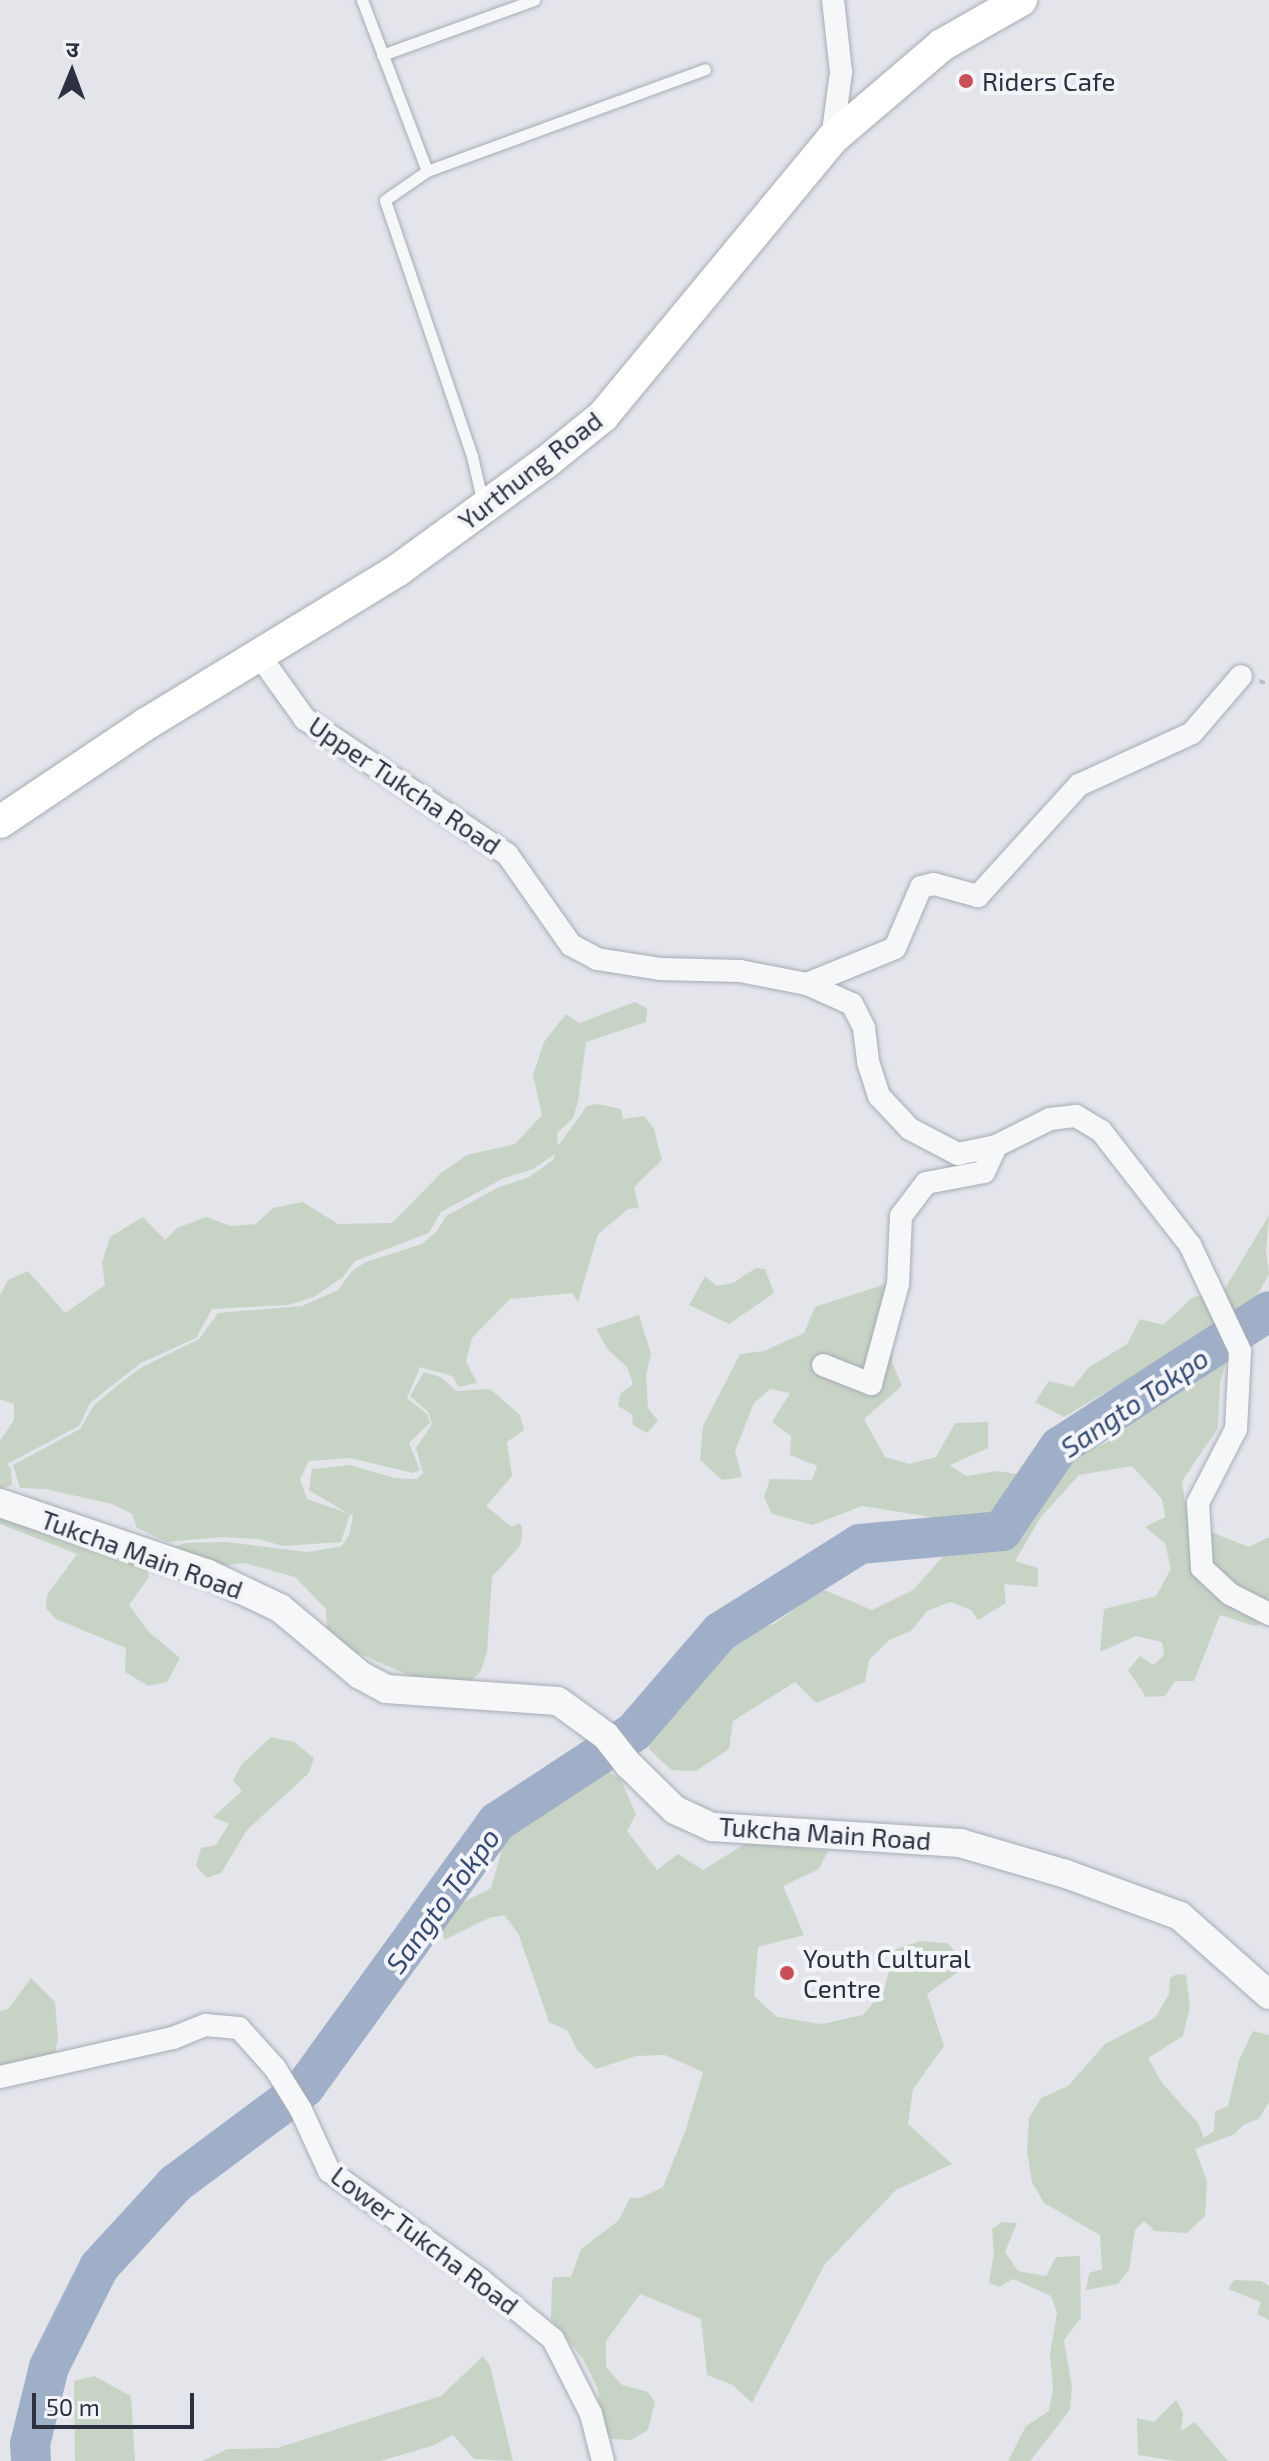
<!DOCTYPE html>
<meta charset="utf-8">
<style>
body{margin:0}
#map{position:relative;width:1269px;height:2461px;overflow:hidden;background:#e3e5eb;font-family:"Exo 2","Noto Sans Devanagari",sans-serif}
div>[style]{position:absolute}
.green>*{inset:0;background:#c7d4c5}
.river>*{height:40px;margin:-20px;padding:0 20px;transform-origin:20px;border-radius:20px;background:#a0afc8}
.path>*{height:4px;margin-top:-2px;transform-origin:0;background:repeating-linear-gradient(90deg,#bdc0c6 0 6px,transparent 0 12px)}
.roads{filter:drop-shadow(0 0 2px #a8abb5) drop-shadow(0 0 2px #a8abb5)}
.service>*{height:11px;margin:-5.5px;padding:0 5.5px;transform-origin:5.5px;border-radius:5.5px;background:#f6f7f9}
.minor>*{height:22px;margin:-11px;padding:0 11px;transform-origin:11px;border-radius:11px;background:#f6f7f9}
.tertiary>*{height:28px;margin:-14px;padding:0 14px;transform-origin:14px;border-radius:14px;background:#f6f7f9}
.secondary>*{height:32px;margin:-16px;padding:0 16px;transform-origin:16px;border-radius:16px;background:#fff}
.dots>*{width:22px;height:22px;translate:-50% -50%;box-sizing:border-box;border:4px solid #f3f4f8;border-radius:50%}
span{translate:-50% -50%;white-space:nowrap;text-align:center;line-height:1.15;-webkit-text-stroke:8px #f3f4f8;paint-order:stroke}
.poi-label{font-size:26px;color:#2c3142}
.left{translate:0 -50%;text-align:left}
.street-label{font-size:26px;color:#2c3142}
.water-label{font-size:28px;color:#374c74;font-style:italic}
.north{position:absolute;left:32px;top:32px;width:80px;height:80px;-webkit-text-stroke:6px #f3f4f8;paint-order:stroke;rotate:1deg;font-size:22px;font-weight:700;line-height:32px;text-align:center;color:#2c3142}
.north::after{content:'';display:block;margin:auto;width:28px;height:36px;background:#2c3142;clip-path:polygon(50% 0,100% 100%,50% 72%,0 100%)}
.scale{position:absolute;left:32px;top:2393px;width:162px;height:36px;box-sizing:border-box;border:4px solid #2c3142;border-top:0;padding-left:10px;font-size:24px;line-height:28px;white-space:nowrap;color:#2c3142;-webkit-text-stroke:6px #f3f4f8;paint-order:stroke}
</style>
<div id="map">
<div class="green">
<i style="clip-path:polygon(635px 1002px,647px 1008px,646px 1022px,586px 1042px,578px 1102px,573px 1118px,557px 1133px,558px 1146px,587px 1106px,597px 1104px,621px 1109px,623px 1119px,644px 1116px,654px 1129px,662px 1160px,634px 1187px,639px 1208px,628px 1209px,598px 1234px,578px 1302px,572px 1293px,510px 1299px,472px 1338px,466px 1361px,477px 1383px,459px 1387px,452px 1376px,420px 1367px,407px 1398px,427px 1414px,430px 1423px,409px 1443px,420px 1470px,413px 1473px,350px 1458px,309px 1461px,300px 1479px,307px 1499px,347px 1513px,309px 1490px,312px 1469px,350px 1465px,394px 1478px,417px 1479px,423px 1473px,416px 1448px,432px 1424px,428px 1412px,410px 1396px,424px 1372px,440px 1377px,457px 1391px,490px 1389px,520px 1415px,524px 1430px,507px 1442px,512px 1476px,486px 1506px,512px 1527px,519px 1523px,522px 1526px,522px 1537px,520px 1546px,492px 1577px,487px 1652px,481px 1671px,470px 1682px,413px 1677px,351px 1650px,327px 1630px,326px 1609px,295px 1577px,244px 1563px,213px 1567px,173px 1548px,185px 1543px,226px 1542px,307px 1552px,342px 1546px,349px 1535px,353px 1516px,350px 1514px,341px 1542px,283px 1546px,258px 1539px,223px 1537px,167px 1542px,137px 1528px,132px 1514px,112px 1504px,45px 1489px,20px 1488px,13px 1465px,80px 1429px,94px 1405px,118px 1385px,142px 1367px,199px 1339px,218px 1313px,302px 1306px,338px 1290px,352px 1271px,366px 1262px,422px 1244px,437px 1231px,446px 1216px,497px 1188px,529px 1177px,553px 1160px,555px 1154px,533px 1169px,504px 1178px,441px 1212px,429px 1233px,355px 1261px,343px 1277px,314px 1297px,288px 1305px,212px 1309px,196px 1338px,141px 1363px,90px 1403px,79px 1426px,7px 1464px,11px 1469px,12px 1485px,0 1489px,0 1441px,14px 1420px,14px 1404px,0 1399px,0 1295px,8px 1280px,28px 1271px,65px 1313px,105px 1285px,102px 1263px,110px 1237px,143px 1217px,165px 1240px,177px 1228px,206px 1217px,231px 1226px,256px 1224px,273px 1208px,303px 1202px,338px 1224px,392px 1223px,441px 1173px,467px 1155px,515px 1144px,542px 1115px,533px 1075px,544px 1042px,566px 1014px,579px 1023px)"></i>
<i style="clip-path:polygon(1269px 1215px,1266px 1251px,1269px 1274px,1257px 1296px,1164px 1358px,1064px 1417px,1035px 1402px,1049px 1381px,1073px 1387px,1089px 1367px,1127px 1344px,1140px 1319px,1163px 1325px,1193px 1297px,1223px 1292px)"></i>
<i style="clip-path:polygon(756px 1268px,765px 1269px,774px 1293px,729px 1324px,689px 1305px,705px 1276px,717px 1286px,733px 1283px)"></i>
<i style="clip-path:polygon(889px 1283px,894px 1303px,892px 1362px,902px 1386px,864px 1419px,885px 1457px,909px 1464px,936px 1457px,955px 1423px,988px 1422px,988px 1448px,950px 1465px,966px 1476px,997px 1471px,1049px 1479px,1071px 1458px,1109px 1441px,1164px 1397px,1226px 1362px,1220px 1382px,1218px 1428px,1182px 1481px,1188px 1523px,1249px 1547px,1269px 1537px,1269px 1622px,1254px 1626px,1220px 1615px,1194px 1681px,1175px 1681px,1165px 1696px,1146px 1697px,1128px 1670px,1140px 1656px,1153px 1665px,1164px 1655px,1162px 1642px,1136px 1636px,1100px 1652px,1104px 1609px,1156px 1596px,1171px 1569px,1165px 1543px,1145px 1527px,1165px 1517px,1162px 1499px,1132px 1466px,1079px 1475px,1041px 1517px,1015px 1561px,1038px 1568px,1038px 1587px,1004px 1584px,1006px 1603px,978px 1620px,971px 1610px,950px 1602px,927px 1611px,911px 1631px,889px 1640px,869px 1660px,865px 1682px,816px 1703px,795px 1682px,733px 1721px,729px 1749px,696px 1771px,671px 1770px,649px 1749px,650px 1727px,695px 1674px,741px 1632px,774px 1624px,822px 1589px,872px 1610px,913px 1590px,947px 1552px,939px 1527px,930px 1517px,862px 1506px,813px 1525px,772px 1514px,764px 1497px,770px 1479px,812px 1480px,817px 1466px,790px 1455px,791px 1436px,772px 1422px,790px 1393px,770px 1389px,754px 1403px,735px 1451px,742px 1477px,722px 1480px,700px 1460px,703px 1426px,740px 1354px,764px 1351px,804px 1333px,815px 1307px)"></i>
<i style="clip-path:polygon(639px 1315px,651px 1354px,646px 1375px,648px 1408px,658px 1421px,647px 1433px,633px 1425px,632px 1414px,618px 1406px,620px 1394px,633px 1384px,627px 1367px,608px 1350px,596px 1329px)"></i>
<i style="clip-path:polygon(0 1508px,145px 1559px,149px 1577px,129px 1605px,149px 1632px,180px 1658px,167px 1682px,148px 1686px,125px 1672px,126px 1648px,56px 1619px,46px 1608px,47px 1595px,77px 1554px,0 1524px)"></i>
<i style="clip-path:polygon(271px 1737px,294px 1742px,314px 1758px,309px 1773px,247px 1830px,221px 1873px,207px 1878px,196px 1866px,201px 1848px,216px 1845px,229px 1824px,213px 1817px,242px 1791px,233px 1780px,242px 1764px)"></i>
<i style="clip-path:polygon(595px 1765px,620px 1778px,636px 1814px,627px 1831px,657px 1870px,678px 1854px,703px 1870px,750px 1841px,828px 1851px,819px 1869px,783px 1886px,804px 1935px,758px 1947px,754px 1996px,777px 2017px,822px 2024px,863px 2015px,884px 1990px,894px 1950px,920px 1941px,947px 1943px,968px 1965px,927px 1994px,944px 2046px,913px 2089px,908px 2124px,952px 2164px,896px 2190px,825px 2264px,752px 2403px,733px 2385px,707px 2375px,701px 2319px,640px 2294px,606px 2341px,606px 2367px,622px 2385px,648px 2392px,655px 2402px,648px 2430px,631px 2440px,611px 2439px,601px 2419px,598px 2389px,583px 2359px,551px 2319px,552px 2282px,554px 2277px,571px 2277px,581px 2249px,618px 2221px,630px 2198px,640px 2198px,663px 2187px,686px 2129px,703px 2072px,665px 2055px,636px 2056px,596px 2069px,577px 2050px,568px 2031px,549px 2022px,518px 1933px,504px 1915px,489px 1918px,444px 1940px,442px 1924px,448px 1910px,491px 1888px,506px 1835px,579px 1790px)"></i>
<i style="clip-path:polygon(1177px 1974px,1186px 1975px,1190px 2007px,1183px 2036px,1148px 2058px,1162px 2083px,1198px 2123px,1204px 2138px,1214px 2131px,1215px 2111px,1228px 2106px,1239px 2060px,1253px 2031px,1269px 2035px,1269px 2102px,1259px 2119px,1243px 2125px,1235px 2134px,1195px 2149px,1207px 2181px,1205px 2216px,1187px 2233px,1155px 2231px,1144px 2221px,1135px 2230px,1129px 2270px,1118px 2284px,1086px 2290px,1089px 2273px,1102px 2269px,1100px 2235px,1044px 2203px,1032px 2182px,1027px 2152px,1029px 2118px,1041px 2098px,1068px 2086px,1105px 2044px,1155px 2018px,1169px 1994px,1170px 1978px)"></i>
<i style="clip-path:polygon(31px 1978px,55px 2002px,58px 2038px,54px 2058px,0 2074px,0 2011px,8px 2009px)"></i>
<i style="clip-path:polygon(1002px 2222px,1017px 2223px,1005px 2252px,1018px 2271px,1046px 2276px,1056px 2257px,1080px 2256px,1081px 2318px,1064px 2340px,1072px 2388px,1070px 2410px,1030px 2461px,1008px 2461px,1026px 2426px,1049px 2411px,1053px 2389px,1050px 2354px,1057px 2313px,1051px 2296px,1013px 2279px,999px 2287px,989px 2283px,994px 2252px,992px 2229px)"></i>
<i style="clip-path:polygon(1234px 2280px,1261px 2281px,1269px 2286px,1269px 2320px,1257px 2314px,1261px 2302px,1228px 2289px)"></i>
<i style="clip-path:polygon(483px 2356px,490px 2366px,513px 2461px,474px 2459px,453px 2435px,432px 2446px,380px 2461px,202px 2461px,228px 2449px,277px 2448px,441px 2396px)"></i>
<i style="clip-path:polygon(94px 2376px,131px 2396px,135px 2461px,75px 2461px,74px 2381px)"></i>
<i style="clip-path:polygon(1176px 2400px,1183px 2413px,1181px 2431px,1195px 2422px,1228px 2461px,1176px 2461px,1138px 2455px,1137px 2418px,1154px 2422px)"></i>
</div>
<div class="river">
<i style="left:31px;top:2461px;width:17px;rotate:-93deg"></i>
<i style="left:30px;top:2444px;width:79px;rotate:-76.1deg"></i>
<i style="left:49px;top:2367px;width:112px;rotate:-63.4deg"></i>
<i style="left:99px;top:2267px;width:113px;rotate:-47.5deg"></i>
<i style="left:175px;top:2184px;width:162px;rotate:-36.7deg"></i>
<i style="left:305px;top:2087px;width:327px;rotate:-54.1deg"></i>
<i style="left:497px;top:1822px;width:164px;rotate:-33.3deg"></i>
<i style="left:634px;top:1732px;width:132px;rotate:-49.3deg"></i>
<i style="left:720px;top:1632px;width:165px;rotate:-32.2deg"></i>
<i style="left:860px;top:1544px;width:143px;rotate:-5.2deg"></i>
<i style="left:1002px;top:1531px;width:102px;rotate:-55.8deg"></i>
<i style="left:1059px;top:1447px;width:250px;rotate:-32.9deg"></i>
</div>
<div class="path">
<i style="left:1259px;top:681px;width:10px;rotate:17deg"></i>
</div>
<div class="roads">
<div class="service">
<i style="left:362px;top:0;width:183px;rotate:69.2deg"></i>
<i style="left:382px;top:55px;width:162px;rotate:-19.9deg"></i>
<i style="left:483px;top:504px;width:49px;rotate:-102.9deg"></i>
<i style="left:472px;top:456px;width:270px;rotate:-108.8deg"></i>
<i style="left:385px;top:200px;width:51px;rotate:-34.6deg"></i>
<i style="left:427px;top:171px;width:296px;rotate:-20.1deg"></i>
</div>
<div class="minor">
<i style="left:832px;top:139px;width:68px;rotate:-82.3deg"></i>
<i style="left:841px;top:72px;width:72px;rotate:-96.3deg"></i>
<i style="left:259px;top:655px;width:79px;rotate:54.3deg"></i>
<i style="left:305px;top:719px;width:243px;rotate:33.8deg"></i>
<i style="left:507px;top:854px;width:111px;rotate:54.9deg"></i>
<i style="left:571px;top:945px;width:30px;rotate:28deg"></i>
<i style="left:597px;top:959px;width:65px;rotate:8.9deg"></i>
<i style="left:661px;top:969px;width:79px;rotate:1.5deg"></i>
<i style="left:740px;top:971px;width:68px;rotate:11deg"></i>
<i style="left:807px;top:984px;width:49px;rotate:24deg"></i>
<i style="left:852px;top:1004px;width:27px;rotate:63deg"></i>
<i style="left:864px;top:1028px;width:34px;rotate:83deg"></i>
<i style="left:868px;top:1062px;width:36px;rotate:72deg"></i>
<i style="left:879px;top:1096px;width:45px;rotate:46.8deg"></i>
<i style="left:910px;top:1129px;width:54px;rotate:27.5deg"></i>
<i style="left:958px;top:1154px;width:39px;rotate:-12deg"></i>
<i style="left:996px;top:1146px;width:60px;rotate:-26.6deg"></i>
<i style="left:1050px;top:1119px;width:26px;rotate:-7deg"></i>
<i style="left:1076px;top:1116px;width:29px;rotate:31deg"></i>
<i style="left:1101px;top:1131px;width:145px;rotate:52deg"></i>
<i style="left:1190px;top:1245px;width:117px;rotate:64.7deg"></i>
<i style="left:1240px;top:1351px;width:78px;rotate:92.9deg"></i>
<i style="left:1236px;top:1429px;width:83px;rotate:117.2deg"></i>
<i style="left:1198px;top:1503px;width:65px;rotate:86.5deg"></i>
<i style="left:1202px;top:1568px;width:38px;rotate:43deg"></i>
<i style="left:1230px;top:1594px;width:44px;rotate:27.1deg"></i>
<i style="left:807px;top:984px;width:95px;rotate:-22.2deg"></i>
<i style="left:895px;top:948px;width:66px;rotate:-66.9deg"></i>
<i style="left:921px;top:887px;width:13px;rotate:-13deg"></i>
<i style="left:934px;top:884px;width:46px;rotate:15.3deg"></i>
<i style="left:978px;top:896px;width:150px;rotate:-47.7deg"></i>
<i style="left:1079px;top:785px;width:124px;rotate:-24.7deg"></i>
<i style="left:1192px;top:733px;width:75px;rotate:-49.3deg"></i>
<i style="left:823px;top:1365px;width:52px;rotate:21.6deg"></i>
<i style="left:871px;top:1384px;width:104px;rotate:-74.9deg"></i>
<i style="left:898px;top:1284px;width:68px;rotate:-87.5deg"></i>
<i style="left:901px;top:1216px;width:41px;rotate:-52.9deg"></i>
<i style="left:926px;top:1183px;width:59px;rotate:-10.7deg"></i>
<i style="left:984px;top:1172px;width:29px;rotate:-65deg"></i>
<i style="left:0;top:2077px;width:177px;rotate:-12.7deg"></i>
<i style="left:173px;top:2038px;width:35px;rotate:-22deg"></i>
<i style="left:205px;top:2025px;width:34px;rotate:5deg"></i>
<i style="left:239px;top:2028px;width:54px;rotate:48deg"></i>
<i style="left:275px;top:2068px;width:49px;rotate:58.2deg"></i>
<i style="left:301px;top:2110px;width:67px;rotate:65.3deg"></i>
<i style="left:329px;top:2171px;width:187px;rotate:35.6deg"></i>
<i style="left:481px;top:2280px;width:93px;rotate:39.3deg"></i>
<i style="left:553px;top:2339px;width:84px;rotate:63.1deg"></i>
<i style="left:591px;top:2414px;width:49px;rotate:75.7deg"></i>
</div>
<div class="tertiary">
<i style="left:0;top:1503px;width:218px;rotate:18.8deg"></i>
<i style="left:206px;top:1573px;width:82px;rotate:25.3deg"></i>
<i style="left:280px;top:1608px;width:104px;rotate:39.9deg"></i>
<i style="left:360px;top:1675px;width:30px;rotate:28deg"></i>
<i style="left:386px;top:1689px;width:172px;rotate:4deg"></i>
<i style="left:558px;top:1701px;width:59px;rotate:36.1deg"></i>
<i style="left:606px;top:1736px;width:37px;rotate:52deg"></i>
<i style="left:629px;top:1765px;width:64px;rotate:44.4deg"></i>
<i style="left:675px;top:1810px;width:41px;rotate:24.7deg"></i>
<i style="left:712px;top:1827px;width:249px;rotate:3.7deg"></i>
<i style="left:960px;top:1843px;width:110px;rotate:16.3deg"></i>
<i style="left:1066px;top:1874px;width:121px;rotate:20.2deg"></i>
<i style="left:1180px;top:1916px;width:119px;rotate:41.6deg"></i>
</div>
<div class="secondary">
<i style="left:0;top:822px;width:176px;rotate:-33.9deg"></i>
<i style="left:146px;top:724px;width:295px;rotate:-31.4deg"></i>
<i style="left:398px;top:570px;width:182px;rotate:-36.1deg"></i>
<i style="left:545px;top:463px;width:75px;rotate:-39deg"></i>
<i style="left:603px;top:416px;width:359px;rotate:-50.4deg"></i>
<i style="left:832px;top:139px;width:145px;rotate:-40.5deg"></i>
<i style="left:942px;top:45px;width:91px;rotate:-29.7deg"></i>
</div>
</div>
<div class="dots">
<i style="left:966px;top:81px;background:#c84f55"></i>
<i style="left:787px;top:1973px;background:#c84f55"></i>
</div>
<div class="poi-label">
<span class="left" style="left:982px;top:81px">Riders Cafe</span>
<span class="left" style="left:803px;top:1973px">Youth Cultural<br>Centre</span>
</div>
<div class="street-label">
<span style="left:530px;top:470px;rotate:-38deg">Yurthung Road</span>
<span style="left:405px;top:785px;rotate:34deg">Upper Tukcha Road</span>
<span style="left:142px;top:1554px;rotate:20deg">Tukcha Main Road</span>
<span style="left:825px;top:1833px;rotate:4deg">Tukcha Main Road</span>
<span style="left:425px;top:2240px;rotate:37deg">Lower Tukcha Road</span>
</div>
<div class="water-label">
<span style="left:1134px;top:1402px;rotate:-34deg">Sangto Tokpo</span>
<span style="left:442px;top:1900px;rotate:-54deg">Sangto Tokpo</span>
</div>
<div class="north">उ</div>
<div class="scale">50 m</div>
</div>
